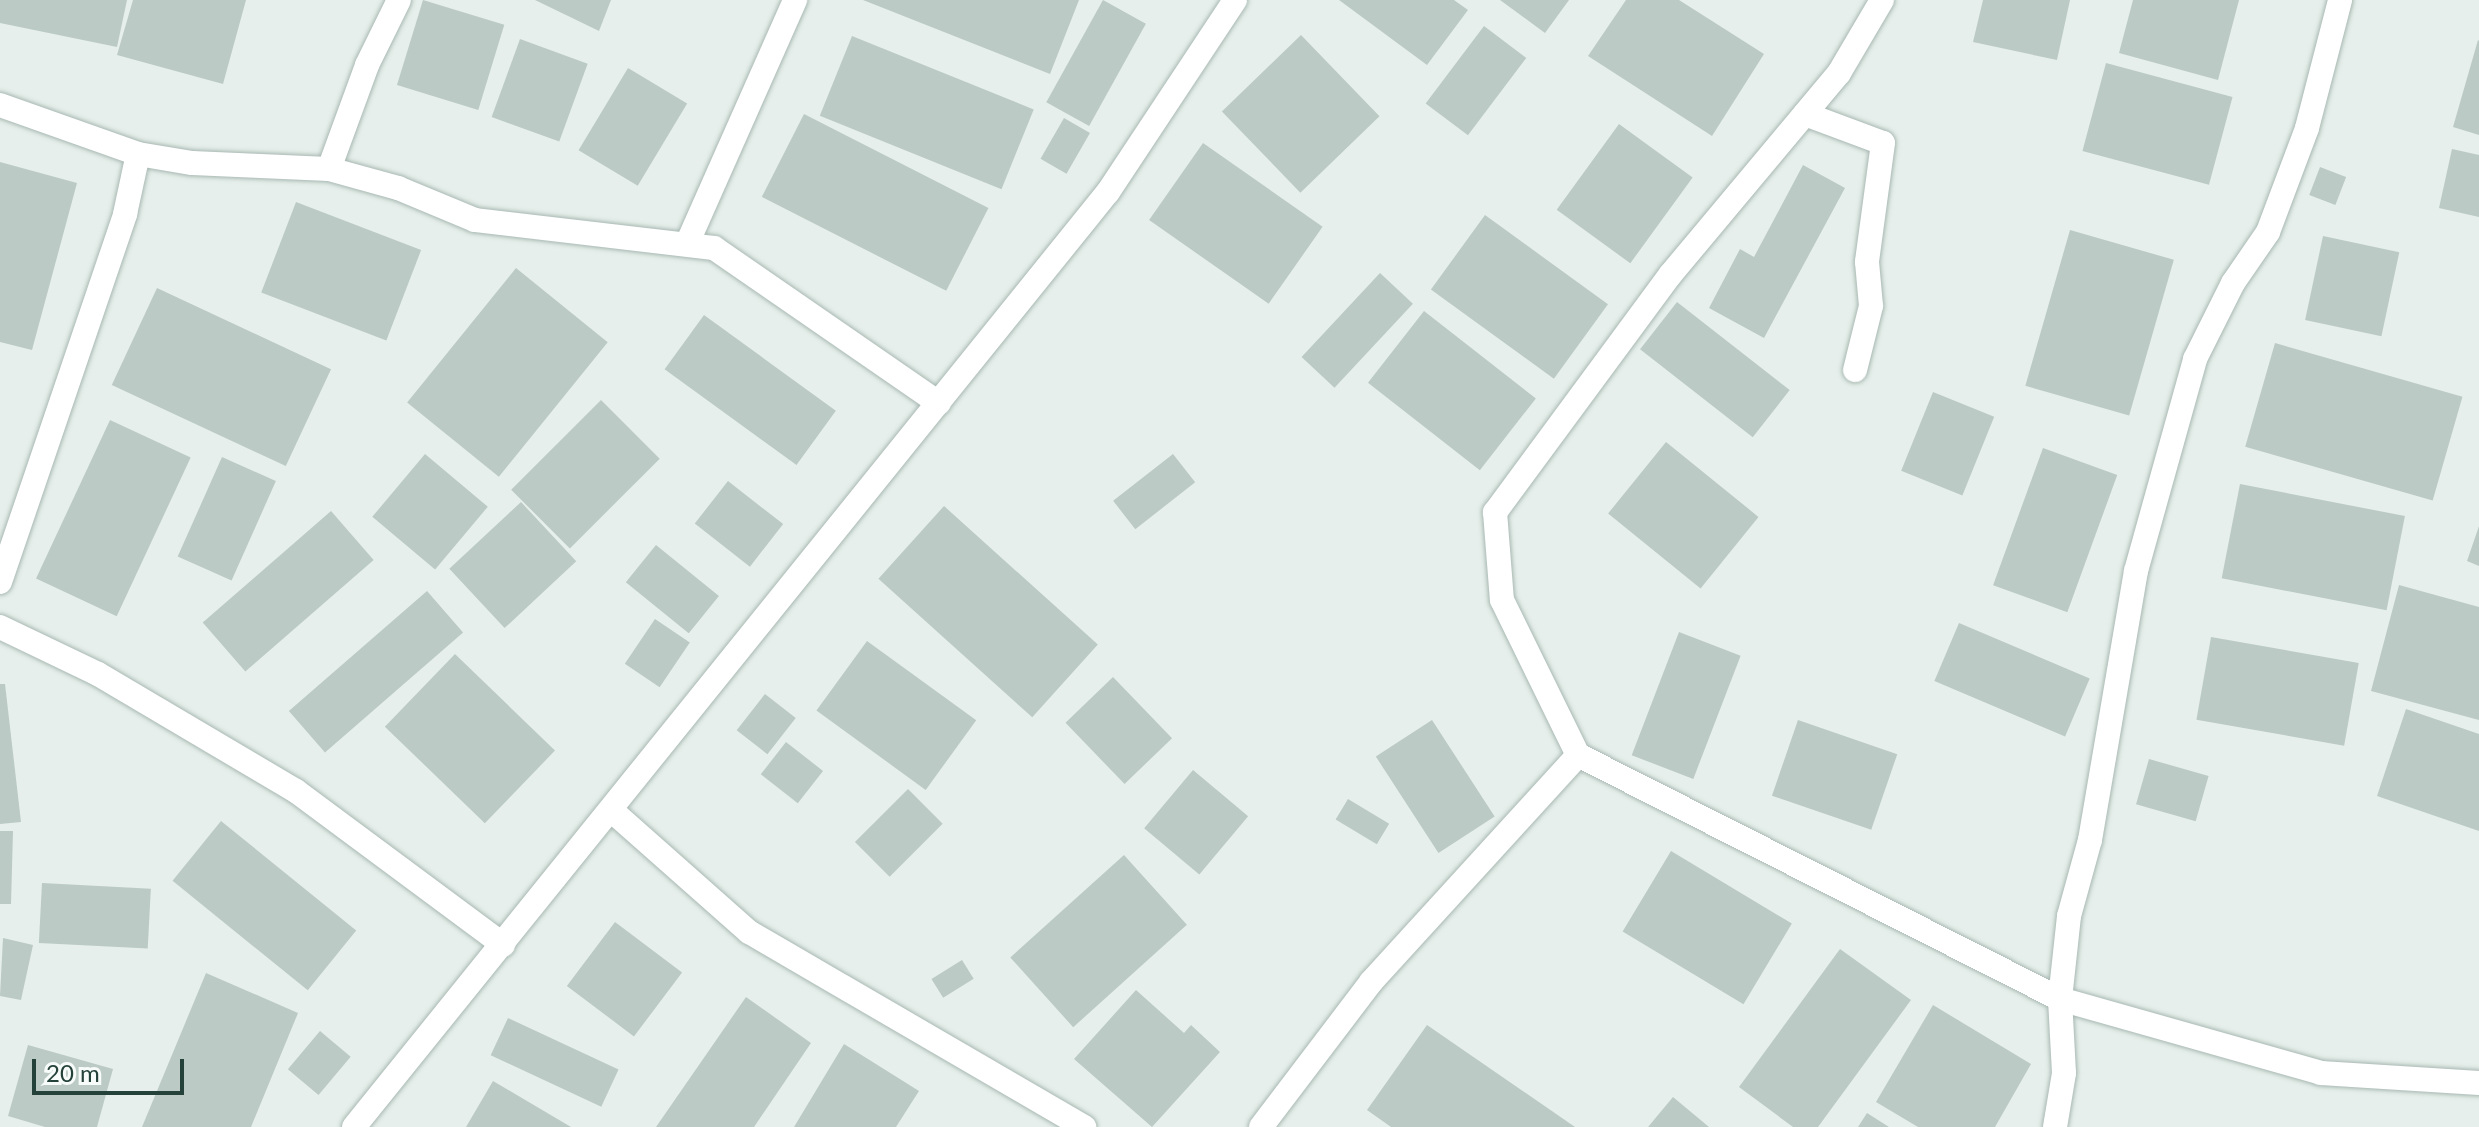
<!DOCTYPE html>
<style>
body{margin:0}
#map{position:relative;width:2479px;height:1127px;overflow:hidden;background:#e6efeb;font-family:Lato,sans-serif}
div>[style]{position:absolute}
.building>*{inset:0;background:#bbcac4;transform-origin:0 0}
.roads{filter:drop-shadow(0 0 2px #a8b8b2) drop-shadow(0 0 2px #a8b8b2)}
.minor>*{height:24px;margin:-12px;padding:0 12px;transform-origin:12px;border-radius:12px;background:#fff}
span{translate:-50% -50%;white-space:nowrap;text-align:center;line-height:1.15;-webkit-text-stroke:6px #f7fbf9;paint-order:stroke}
.scale{position:absolute;left:32px;top:1059px;width:152px;height:36px;box-sizing:border-box;border:4px solid #24423a;border-top:0;padding-left:10px;font-size:24px;line-height:28px;white-space:nowrap;color:#24423a;-webkit-text-stroke:6px #f7fbf9;paint-order:stroke}
</style>
<div id="map">
<div class="building">
<i style="clip-path:polygon(0 0,127px 0,117px 47px,0 23px)"></i>
<i style="clip-path:polygon(133px 0,246px 0,223px 84px,117px 55px)"></i>
<i style="left:423px;top:0;width:85px;height:89px;rotate:17deg"></i>
<i style="clip-path:polygon(535px 0,611px 0,599px 31px)"></i>
<i style="clip-path:polygon(863px 0,1079px 0,1050px 74px)"></i>
<i style="left:1103px;top:0;width:49px;height:117px;rotate:29deg"></i>
<i style="clip-path:polygon(1339px 0,1454px 0,1468px 10px,1427px 65px)"></i>
<i style="clip-path:polygon(1500px 0,1569px 0,1545px 33px)"></i>
<i style="clip-path:polygon(1626px 0,1679px 0,1764px 54px,1712px 136px,1588px 56px)"></i>
<i style="clip-path:polygon(1983px 0,2070px 0,2057px 60px,1973px 42px)"></i>
<i style="clip-path:polygon(2133px 0,2239px 0,2218px 80px,2119px 53px)"></i>
<i style="left:1484px;top:26px;width:53px;height:97px;rotate:37deg"></i>
<i style="left:1301px;top:35px;width:113px;height:110px;rotate:46deg"></i>
<i style="left:852px;top:36px;width:196px;height:86px;rotate:22deg"></i>
<i style="left:520px;top:39px;width:72px;height:83px;rotate:20deg"></i>
<i style="clip-path:polygon(2478px 40px,2479px 41px,2479px 135px,2453px 127px)"></i>
<i style="left:2106px;top:63px;width:131px;height:91px;rotate:15deg"></i>
<i style="left:628px;top:68px;width:69px;height:96px;rotate:31deg"></i>
<i style="left:804px;top:114px;width:207px;height:93px;rotate:27deg"></i>
<i style="left:1064px;top:118px;width:30px;height:47px;rotate:30deg"></i>
<i style="left:1619px;top:124px;width:91px;height:106px;rotate:36deg"></i>
<i style="left:1203px;top:143px;width:146px;height:94px;rotate:35deg"></i>
<i style="clip-path:polygon(2452px 149px,2479px 155px,2479px 217px,2439px 208px)"></i>
<i style="clip-path:polygon(0 162px,77px 183px,32px 350px,0 342px)"></i>
<i style="clip-path:polygon(1803px 165px,1845px 188px,1764px 338px,1709px 308px,1740px 249px,1754px 257px)"></i>
<i style="left:2320px;top:167px;width:28px;height:30px;rotate:21deg"></i>
<i style="left:296px;top:202px;width:134px;height:97px;rotate:21deg"></i>
<i style="left:1485px;top:215px;width:152px;height:92px;rotate:36deg"></i>
<i style="left:2070px;top:230px;width:108px;height:162px;rotate:16deg"></i>
<i style="left:2323px;top:236px;width:78px;height:86px;rotate:12deg"></i>
<i style="left:516px;top:268px;width:118px;height:173px;rotate:39deg"></i>
<i style="left:1380px;top:273px;width:45px;height:115px;rotate:43deg"></i>
<i style="left:157px;top:288px;width:192px;height:107px;rotate:25deg"></i>
<i style="left:1677px;top:302px;width:143px;height:60px;rotate:38deg"></i>
<i style="left:1424px;top:311px;width:142px;height:91px;rotate:38deg"></i>
<i style="left:704px;top:315px;width:163px;height:67px;rotate:36deg"></i>
<i style="left:2275px;top:343px;width:195px;height:108px;rotate:16deg"></i>
<i style="left:1933px;top:392px;width:66px;height:85px;rotate:22deg"></i>
<i style="left:601px;top:400px;width:83px;height:127px;rotate:45deg"></i>
<i style="left:110px;top:420px;width:89px;height:175px;rotate:25deg"></i>
<i style="left:1666px;top:442px;width:119px;height:92px;rotate:39deg"></i>
<i style="left:2043px;top:448px;width:79px;height:146px;rotate:20deg"></i>
<i style="left:425px;top:454px;width:82px;height:82px;rotate:40deg"></i>
<i style="left:1173px;top:454px;width:36px;height:76px;rotate:52deg"></i>
<i style="left:222px;top:457px;width:59px;height:109px;rotate:24deg"></i>
<i style="left:728px;top:481px;width:70px;height:54px;rotate:38deg"></i>
<i style="left:2240px;top:484px;width:168px;height:96px;rotate:11deg"></i>
<i style="left:521px;top:502px;width:81px;height:98px;rotate:47deg"></i>
<i style="left:944px;top:506px;width:207px;height:98px;rotate:42deg"></i>
<i style="left:331px;top:511px;width:65px;height:170px;rotate:49deg"></i>
<i style="clip-path:polygon(2479px 526px,2479px 566px,2467px 561px)"></i>
<i style="left:656px;top:545px;width:81px;height:48px;rotate:39deg"></i>
<i style="clip-path:polygon(2399px 585px,2479px 607px,2479px 720px,2371px 691px)"></i>
<i style="left:427px;top:591px;width:55px;height:183px;rotate:49deg"></i>
<i style="left:655px;top:619px;width:42px;height:54px;rotate:34deg"></i>
<i style="left:1959px;top:623px;width:142px;height:63px;rotate:23deg"></i>
<i style="left:1679px;top:632px;width:66px;height:132px;rotate:21deg"></i>
<i style="left:2211px;top:637px;width:150px;height:84px;rotate:10deg"></i>
<i style="left:867px;top:641px;width:135px;height:86px;rotate:36deg"></i>
<i style="left:455px;top:654px;width:139px;height:101px;rotate:44deg"></i>
<i style="left:1113px;top:677px;width:85px;height:66px;rotate:46deg"></i>
<i style="clip-path:polygon(0 684px,5px 684px,21px 822px,0 824px)"></i>
<i style="left:765px;top:694px;width:39px;height:46px;rotate:38deg"></i>
<i style="clip-path:polygon(2406px 709px,2479px 734px,2479px 831px,2377px 796px)"></i>
<i style="left:1432px;top:720px;width:115px;height:67px;rotate:57deg"></i>
<i style="left:1798px;top:720px;width:105px;height:80px;rotate:19deg"></i>
<i style="left:786px;top:742px;width:47px;height:41px;rotate:38deg"></i>
<i style="left:2149px;top:759px;width:62px;height:47px;rotate:16deg"></i>
<i style="left:1193px;top:770px;width:72px;height:76px;rotate:40deg"></i>
<i style="left:908px;top:789px;width:49px;height:75px;rotate:45deg"></i>
<i style="left:1348px;top:799px;width:48px;height:24px;rotate:31deg"></i>
<i style="left:221px;top:821px;width:174px;height:77px;rotate:39deg"></i>
<i style="clip-path:polygon(0 831px,13px 831px,11px 904px,0 904px)"></i>
<i style="left:1671px;top:851px;width:141px;height:94px;rotate:31deg"></i>
<i style="left:1124px;top:855px;width:94px;height:153px;rotate:48deg"></i>
<i style="left:42px;top:883px;width:109px;height:60px;rotate:3deg"></i>
<i style="left:615px;top:922px;width:84px;height:80px;rotate:37deg"></i>
<i style="clip-path:polygon(3px 938px,33px 945px,21px 1000px,0 996px)"></i>
<i style="clip-path:polygon(1840px 949px,1911px 1000px,1818px 1127px,1793px 1127px,1739px 1087px)"></i>
<i style="left:962px;top:960px;width:22px;height:36px;rotate:58deg"></i>
<i style="clip-path:polygon(206px 973px,298px 1013px,251px 1127px,142px 1127px)"></i>
<i style="clip-path:polygon(1136px 990px,1184px 1033px,1191px 1025px,1220px 1052px,1152px 1127px,1074px 1059px)"></i>
<i style="clip-path:polygon(746px 997px,811px 1043px,754px 1127px,656px 1127px)"></i>
<i style="clip-path:polygon(1933px 1005px,2031px 1064px,1995px 1127px,1918px 1127px,1876px 1102px)"></i>
<i style="left:508px;top:1018px;width:122px;height:41px;rotate:25deg"></i>
<i style="clip-path:polygon(1427px 1025px,1575px 1127px,1391px 1127px,1367px 1110px)"></i>
<i style="left:320px;top:1031px;width:40px;height:50px;rotate:40deg"></i>
<i style="clip-path:polygon(844px 1044px,919px 1091px,896px 1127px,794px 1127px)"></i>
<i style="clip-path:polygon(28px 1045px,113px 1069px,97px 1127px,45px 1127px,8px 1116px)"></i>
<i style="clip-path:polygon(493px 1081px,571px 1127px,466px 1127px)"></i>
<i style="clip-path:polygon(1673px 1097px,1709px 1127px,1648px 1127px)"></i>
<i style="clip-path:polygon(1867px 1113px,1889px 1127px,1858px 1127px)"></i>
</div>
<div class="roads">
<div class="minor">
<i style="left:1882px;top:0;width:85px;rotate:120.5deg"></i>
<i style="left:1839px;top:73px;width:263px;rotate:129.9deg"></i>
<i style="left:1670px;top:275px;width:295px;rotate:126.4deg"></i>
<i style="left:1495px;top:512px;width:88px;rotate:85.5deg"></i>
<i style="left:1502px;top:600px;width:173px;rotate:63.9deg"></i>
<i style="left:1578px;top:755px;width:540px;rotate:26.85deg"></i>
<i style="left:2060px;top:999px;width:271px;rotate:15.8deg"></i>
<i style="left:2321px;top:1073px;width:158px;rotate:3.6deg"></i>
<i style="left:0;top:105px;width:146px;rotate:19.5deg"></i>
<i style="left:1805px;top:114px;width:83px;rotate:20.4deg"></i>
<i style="left:1883px;top:143px;width:120px;rotate:97.7deg"></i>
<i style="left:1867px;top:262px;width:44px;rotate:84.8deg"></i>
<i style="left:1871px;top:306px;width:66px;rotate:104deg"></i>
<i style="left:329px;top:169px;width:111px;rotate:-69.9deg"></i>
<i style="left:367px;top:65px;width:72px;rotate:-63.8deg"></i>
<i style="left:687px;top:244px;width:267px;rotate:-66.1deg"></i>
<i style="left:0;top:582px;width:389px;rotate:-71.2deg"></i>
<i style="left:125px;top:214px;width:61px;rotate:-77.8deg"></i>
<i style="left:138px;top:154px;width:55px;rotate:9.5deg"></i>
<i style="left:192px;top:163px;width:137px;rotate:2.5deg"></i>
<i style="left:329px;top:169px;width:72px;rotate:15.4deg"></i>
<i style="left:398px;top:188px;width:83px;rotate:22.6deg"></i>
<i style="left:475px;top:220px;width:241px;rotate:6.7deg"></i>
<i style="left:714px;top:248px;width:273px;rotate:34.6deg"></i>
<i style="left:0;top:627px;width:109px;rotate:25.6deg"></i>
<i style="left:98px;top:674px;width:230px;rotate:30.6deg"></i>
<i style="left:296px;top:791px;width:258px;rotate:36.6deg"></i>
<i style="left:611px;top:810px;width:184px;rotate:41.5deg"></i>
<i style="left:749px;top:932px;width:388px;rotate:30.2deg"></i>
<i style="left:354px;top:1127px;width:1201px;rotate:-51.12deg"></i>
<i style="left:1108px;top:192px;width:230px;rotate:-56.5deg"></i>
<i style="left:1261px;top:1127px;width:182px;rotate:-52.8deg"></i>
<i style="left:1371px;top:982px;width:307px;rotate:-47.6deg"></i>
<i style="left:2055px;top:1127px;width:55px;rotate:-80.5deg"></i>
<i style="left:2064px;top:1073px;width:74px;rotate:-93.1deg"></i>
<i style="left:2060px;top:999px;width:83px;rotate:-83.8deg"></i>
<i style="left:2069px;top:916px;width:79px;rotate:-74.6deg"></i>
<i style="left:2090px;top:840px;width:273px;rotate:-80.3deg"></i>
<i style="left:2136px;top:571px;width:220px;rotate:-74.4deg"></i>
<i style="left:2195px;top:359px;width:85px;rotate:-63.4deg"></i>
<i style="left:2233px;top:283px;width:62px;rotate:-55.5deg"></i>
<i style="left:2268px;top:232px;width:111px;rotate:-69.4deg"></i>
<i style="left:2307px;top:128px;width:132px;rotate:-75.5deg"></i>
</div>
</div>
<div class="scale">20 m</div>
</div>
